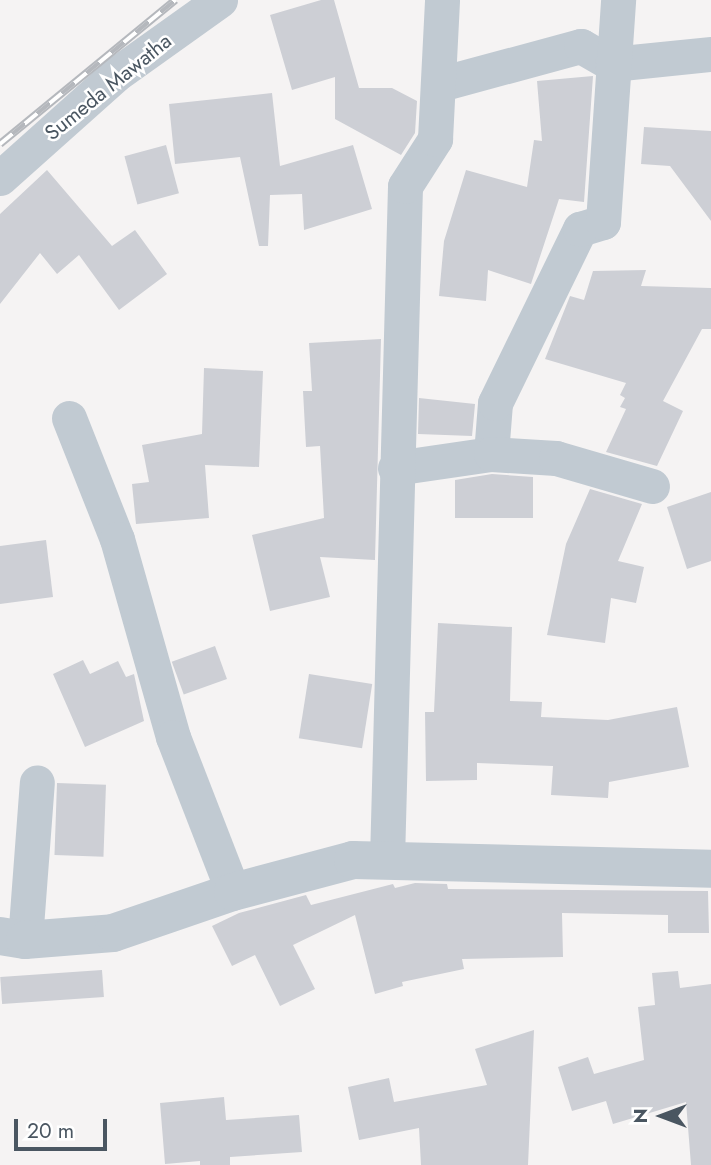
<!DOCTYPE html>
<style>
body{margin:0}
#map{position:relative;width:711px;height:1165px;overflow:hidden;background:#f5f3f3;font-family:Jost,sans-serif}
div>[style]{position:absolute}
.building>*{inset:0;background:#cdcfd5;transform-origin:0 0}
.minor>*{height:35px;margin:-17.5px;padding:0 17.5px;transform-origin:17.5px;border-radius:17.5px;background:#c1cad2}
.tertiary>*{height:38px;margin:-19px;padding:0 19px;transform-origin:19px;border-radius:19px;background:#c1cad2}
.rail>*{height:8px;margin-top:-4px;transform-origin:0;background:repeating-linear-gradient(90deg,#fff 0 16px,#b5b8bd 0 32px);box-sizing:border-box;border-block:2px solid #b5b8bd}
span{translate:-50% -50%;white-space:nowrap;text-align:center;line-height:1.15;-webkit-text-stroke:5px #fff;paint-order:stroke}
.street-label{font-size:21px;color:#4a5661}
.north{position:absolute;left:627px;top:1081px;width:70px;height:70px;-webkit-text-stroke:5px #fff;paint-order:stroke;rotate:270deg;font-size:19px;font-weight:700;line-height:28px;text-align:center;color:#4a5661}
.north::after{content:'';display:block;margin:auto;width:24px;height:32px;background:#4a5661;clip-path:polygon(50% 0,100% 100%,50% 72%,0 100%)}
.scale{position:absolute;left:14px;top:1119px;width:93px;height:32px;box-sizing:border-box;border:4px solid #4a5661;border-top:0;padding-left:9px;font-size:21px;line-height:24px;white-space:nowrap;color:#4a5661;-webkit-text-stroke:5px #fff;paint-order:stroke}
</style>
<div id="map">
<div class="building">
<i style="clip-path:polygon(321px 0,334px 0,359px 88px,392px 88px,417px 101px,415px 133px,401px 155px,335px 119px,335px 77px,292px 90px,270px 15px)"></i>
<i style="clip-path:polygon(593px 76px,584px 202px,559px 199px,531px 284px,488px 270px,486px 301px,439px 296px,444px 241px,466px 170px,527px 187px,534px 140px,542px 141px,537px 81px)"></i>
<i style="clip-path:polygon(272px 93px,280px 166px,353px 145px,372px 209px,304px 230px,302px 194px,270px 195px,268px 246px,259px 246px,240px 157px,175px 164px,169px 104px)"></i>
<i style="clip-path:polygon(644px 127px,711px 131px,711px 221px,670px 166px,641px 164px)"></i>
<i style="left:166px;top:145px;width:50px;height:43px;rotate:75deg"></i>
<i style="clip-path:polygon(47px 170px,112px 246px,135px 230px,167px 274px,119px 310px,79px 255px,57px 274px,40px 253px,0 304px,0 214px)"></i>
<i style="clip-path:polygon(646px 270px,641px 286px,711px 288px,711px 329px,702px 329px,663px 401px,683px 411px,657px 466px,606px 452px,626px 409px,620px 407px,625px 398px,620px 395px,626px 383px,545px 359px,570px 296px,584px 300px,593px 271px)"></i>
<i style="clip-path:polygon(381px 339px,375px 560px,320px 557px,330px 597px,270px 611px,252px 535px,324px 518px,320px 446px,306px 447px,303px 391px,312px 391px,309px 343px)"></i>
<i style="clip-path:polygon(204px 368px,263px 371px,259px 467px,205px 465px,209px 518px,136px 524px,132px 484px,149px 482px,142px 445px,202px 434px)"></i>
<i style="clip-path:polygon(419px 398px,475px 404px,472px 436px,418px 434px)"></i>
<i style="clip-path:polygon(492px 474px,533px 477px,533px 518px,455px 518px,455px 480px)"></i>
<i style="clip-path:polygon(590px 489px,642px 504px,618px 561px,644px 567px,636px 603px,611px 598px,605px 643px,547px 635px,566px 544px)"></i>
<i style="clip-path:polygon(711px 492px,711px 561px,687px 569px,667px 507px)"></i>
<i style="clip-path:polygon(46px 540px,53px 597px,0 604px,0 546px)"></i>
<i style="clip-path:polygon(438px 623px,512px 627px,510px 701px,542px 702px,541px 717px,608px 720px,677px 707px,689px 767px,609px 782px,608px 798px,551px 795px,553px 766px,477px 763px,477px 780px,426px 781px,425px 712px,434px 712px)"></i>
<i style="left:215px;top:646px;width:35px;height:46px;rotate:70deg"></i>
<i style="clip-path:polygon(83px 660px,90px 674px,118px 661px,126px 677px,134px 674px,144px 721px,85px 747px,53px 674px)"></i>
<i style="left:309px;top:674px;width:64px;height:65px;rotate:9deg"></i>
<i style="left:57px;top:783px;width:49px;height:72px;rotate:2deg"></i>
<i style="clip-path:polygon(415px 883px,447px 884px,448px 889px,708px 891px,709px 933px,668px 933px,668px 915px,562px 913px,563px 957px,462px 959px,464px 969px,402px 982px,403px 986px,375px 994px,355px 915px,293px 945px,315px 989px,280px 1006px,255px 955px,232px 966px,212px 926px,239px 913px,306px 895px,311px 905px,393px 884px,395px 888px)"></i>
<i style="left:102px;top:970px;width:27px;height:102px;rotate:86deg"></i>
<i style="clip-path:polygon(678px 971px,680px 988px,711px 984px,711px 1165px,691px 1165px,686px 1102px,613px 1124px,606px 1101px,572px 1111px,558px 1067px,588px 1057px,594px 1074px,644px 1060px,638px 1007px,655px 1005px,652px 973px)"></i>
<i style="clip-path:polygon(534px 1030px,528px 1165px,421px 1165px,419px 1128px,359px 1140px,348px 1087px,389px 1078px,394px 1102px,487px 1085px,475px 1049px)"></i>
<i style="clip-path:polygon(224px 1097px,226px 1120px,299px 1115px,302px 1152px,230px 1157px,230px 1165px,200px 1165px,200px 1161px,165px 1164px,160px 1103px)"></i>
</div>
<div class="minor">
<i style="left:440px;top:84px;width:146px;rotate:-15.1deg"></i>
<i style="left:581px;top:46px;width:36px;rotate:30deg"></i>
<i style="left:612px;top:64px;width:100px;rotate:-5.8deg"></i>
<i style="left:0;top:178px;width:154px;rotate:-41.8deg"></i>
<i style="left:115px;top:75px;width:129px;rotate:-35.5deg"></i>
<i style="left:69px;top:418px;width:130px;rotate:68.4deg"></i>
<i style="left:117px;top:539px;width:206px;rotate:74.2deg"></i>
<i style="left:173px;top:737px;width:166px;rotate:68.8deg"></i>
<i style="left:491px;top:454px;width:51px;rotate:-85.5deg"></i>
<i style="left:495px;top:403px;width:194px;rotate:-64deg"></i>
<i style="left:580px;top:229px;width:24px;rotate:-17deg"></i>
<i style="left:603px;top:222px;width:223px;rotate:-86.1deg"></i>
<i style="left:395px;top:468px;width:97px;rotate:-8.3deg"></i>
<i style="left:491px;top:454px;width:65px;rotate:3.5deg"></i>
<i style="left:556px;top:458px;width:100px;rotate:16.3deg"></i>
<i style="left:387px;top:860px;width:674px;rotate:-88.47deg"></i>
<i style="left:405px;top:186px;width:56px;rotate:-57.4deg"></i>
<i style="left:435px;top:139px;width:139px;rotate:-87.1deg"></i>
<i style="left:25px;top:940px;width:158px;rotate:-85.7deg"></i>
</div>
<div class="tertiary">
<i style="left:0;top:936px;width:25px;rotate:9deg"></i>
<i style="left:25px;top:940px;width:88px;rotate:-4.5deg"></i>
<i style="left:113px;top:933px;width:127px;rotate:-18.9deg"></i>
<i style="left:233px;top:892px;width:124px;rotate:-14.9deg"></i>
<i style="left:353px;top:860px;width:358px;rotate:1.4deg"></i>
</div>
<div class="rail">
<i style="left:0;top:144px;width:227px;rotate:-39.4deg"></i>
</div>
<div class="street-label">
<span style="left:108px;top:87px;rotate:-39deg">Sumeda Mawatha</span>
</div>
<div class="north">N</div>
<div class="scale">20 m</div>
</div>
